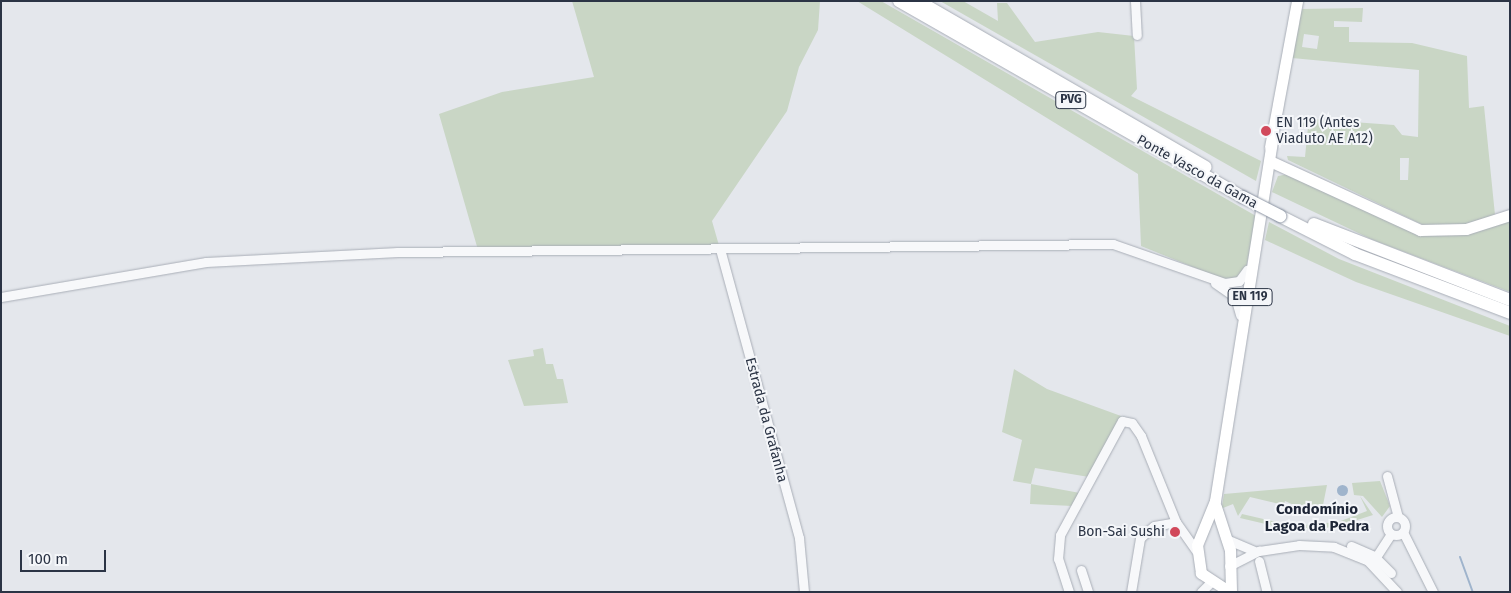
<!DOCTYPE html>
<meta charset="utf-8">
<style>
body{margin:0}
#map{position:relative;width:1511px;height:593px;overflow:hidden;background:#e4e7ec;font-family:"Fira Sans",sans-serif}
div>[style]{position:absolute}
.green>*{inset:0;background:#c9d6c5}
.water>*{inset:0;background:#9fb4cc}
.round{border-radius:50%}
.stream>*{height:2px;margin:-1px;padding:0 1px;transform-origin:1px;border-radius:1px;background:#9fb4cc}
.roads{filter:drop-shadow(0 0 1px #a9aeb7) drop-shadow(0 0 1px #a9aeb7)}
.minor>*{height:9px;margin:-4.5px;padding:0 4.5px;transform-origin:4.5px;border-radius:4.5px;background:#f7f8fa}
.minor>.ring{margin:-4.5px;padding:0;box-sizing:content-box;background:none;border:9px solid #f7f8fa;border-radius:50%}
.major>*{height:11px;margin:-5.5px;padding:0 5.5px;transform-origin:5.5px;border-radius:5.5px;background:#fff}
.highway>*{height:12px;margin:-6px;padding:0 6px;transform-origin:6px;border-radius:6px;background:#fff}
.bridges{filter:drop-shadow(0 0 1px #8b94a3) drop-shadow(0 0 1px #8b94a3)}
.highway-bridge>*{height:12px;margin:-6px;padding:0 6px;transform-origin:6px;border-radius:6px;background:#fff}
.dots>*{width:14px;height:14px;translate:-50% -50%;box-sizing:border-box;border:2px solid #f4f6f9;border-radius:50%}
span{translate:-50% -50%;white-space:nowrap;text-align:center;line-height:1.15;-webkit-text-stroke:4px #f4f6f9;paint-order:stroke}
.shield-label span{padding:1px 4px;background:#f4f6f9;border:1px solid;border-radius:4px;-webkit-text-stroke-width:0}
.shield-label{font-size:12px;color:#2b3445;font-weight:700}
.poi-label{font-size:14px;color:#2b3445}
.left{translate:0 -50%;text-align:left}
.right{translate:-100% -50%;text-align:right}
.street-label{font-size:14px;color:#2b3445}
.neighbourhood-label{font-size:15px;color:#1d2536;font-weight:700}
.frame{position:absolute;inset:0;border:2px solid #2b3445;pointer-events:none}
.scale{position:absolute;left:20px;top:550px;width:86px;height:22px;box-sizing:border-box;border:2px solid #2b3445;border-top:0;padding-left:6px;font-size:15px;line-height:18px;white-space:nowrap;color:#2b3445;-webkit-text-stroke:4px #f4f6f9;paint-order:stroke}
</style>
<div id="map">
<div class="green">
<i style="clip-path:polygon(572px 1px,820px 1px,818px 30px,799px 67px,787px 111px,712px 221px,720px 249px,478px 250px,439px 114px,502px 92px,594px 77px)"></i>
<i style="clip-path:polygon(857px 1px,881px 1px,1256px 216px,1245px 275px,1225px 280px,1141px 246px,1138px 174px)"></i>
<i style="clip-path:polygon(940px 1px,963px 1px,998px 21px,997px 3px,1007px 3px,1035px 42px,1098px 32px,1134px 36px,1137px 89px,1131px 96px,1261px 161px,1256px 181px)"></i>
<i style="clip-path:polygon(evenodd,1363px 8px,1362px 22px,1334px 21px,1334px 27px,1349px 27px,1349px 42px,1412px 43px,1467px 56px,1469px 108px,1484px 106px,1495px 215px,1466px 224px,1425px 226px,1288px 160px,1287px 156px,1305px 157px,1308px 127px,1301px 126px,1304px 118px,1324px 120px,1329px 128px,1338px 129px,1339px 121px,1394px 125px,1402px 135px,1418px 137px,1419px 70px,1292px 58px,1301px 9px,1363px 8px,1304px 34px,1319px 36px,1317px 49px,1302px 47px,1304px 34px,1363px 8px,1400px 158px,1409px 158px,1408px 180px,1400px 180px,1400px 158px)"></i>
<i style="clip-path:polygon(1289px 174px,1420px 233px,1460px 233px,1510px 218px,1510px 292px,1373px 240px,1272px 192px,1278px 176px)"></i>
<i style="clip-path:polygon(1269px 222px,1339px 259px,1510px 326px,1510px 336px,1356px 282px,1265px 240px)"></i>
<i style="clip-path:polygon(543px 348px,546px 364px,553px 364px,557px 379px,563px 379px,568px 403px,524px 406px,508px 360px,534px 356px,533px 350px)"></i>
<i style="clip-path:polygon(1014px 369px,1047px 389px,1121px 416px,1089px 477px,1035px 468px,1031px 484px,1080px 493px,1073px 506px,1030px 504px,1031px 484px,1013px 481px,1022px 440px,1002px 432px)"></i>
<i style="clip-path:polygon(1380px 481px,1390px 506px,1382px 517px,1363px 496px,1354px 495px,1352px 483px)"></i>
<i style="clip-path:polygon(1327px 485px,1323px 505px,1296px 506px,1285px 501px,1284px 505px,1250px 497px,1238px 516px,1233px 504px,1223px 508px,1224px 522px,1221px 512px,1224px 494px)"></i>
<i style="clip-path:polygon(1360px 496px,1373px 515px,1335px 527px,1291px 530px,1240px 518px,1242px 514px,1294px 526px,1338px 522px,1367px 511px)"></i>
</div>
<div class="water">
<i class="round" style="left:1336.5px;top:484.5px;width:11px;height:11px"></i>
</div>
<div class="stream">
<i style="left:1460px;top:557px;width:37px;rotate:70deg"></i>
</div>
<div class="roads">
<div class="minor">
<i style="left:1135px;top:1px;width:34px;rotate:87deg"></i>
<i style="left:720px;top:249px;width:300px;rotate:74.7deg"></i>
<i style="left:799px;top:538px;width:54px;rotate:84.7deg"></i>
<i style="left:1215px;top:283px;width:24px;rotate:35deg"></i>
<i style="left:1235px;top:297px;width:19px;rotate:74deg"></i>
<i style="left:1px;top:297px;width:208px;rotate:-9.7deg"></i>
<i style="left:206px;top:262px;width:192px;rotate:-3deg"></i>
<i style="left:398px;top:252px;width:715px;rotate:-0.64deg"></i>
<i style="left:1113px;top:244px;width:119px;rotate:19.2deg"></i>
<i style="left:1225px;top:283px;width:14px;rotate:-8deg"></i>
<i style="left:1239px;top:281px;width:14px;rotate:-54deg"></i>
<i style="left:1387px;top:476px;width:42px;rotate:75deg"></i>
<i class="ring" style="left:1387px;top:517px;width:9px;height:9px"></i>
<i style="left:1403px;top:532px;width:67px;rotate:63.4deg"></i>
<i style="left:1226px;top:539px;width:30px;rotate:23deg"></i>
<i style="left:1351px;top:546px;width:25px;rotate:23deg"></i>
<i style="left:1374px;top:556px;width:24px;rotate:45deg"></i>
<i style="left:1374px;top:560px;width:31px;rotate:-57deg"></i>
<i style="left:1259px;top:561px;width:32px;rotate:76deg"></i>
<i style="left:1229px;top:566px;width:34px;rotate:-27deg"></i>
<i style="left:1259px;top:551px;width:40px;rotate:-8.5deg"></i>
<i style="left:1299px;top:545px;width:35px;rotate:3deg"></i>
<i style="left:1334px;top:547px;width:35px;rotate:22deg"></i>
<i style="left:1367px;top:560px;width:44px;rotate:46.8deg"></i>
<i style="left:1081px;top:570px;width:23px;rotate:72deg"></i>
<i style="left:1069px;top:592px;width:35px;rotate:-108deg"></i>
<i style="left:1058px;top:559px;width:24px;rotate:-85deg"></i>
<i style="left:1060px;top:535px;width:130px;rotate:-61.5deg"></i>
<i style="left:1122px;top:421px;width:10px;rotate:11deg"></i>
<i style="left:1132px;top:423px;width:16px;rotate:55deg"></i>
<i style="left:1141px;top:436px;width:93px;rotate:67.9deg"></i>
<i style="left:1176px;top:522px;width:35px;rotate:55deg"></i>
<i style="left:1131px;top:592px;width:55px;rotate:-80.5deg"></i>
<i style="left:1140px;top:538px;width:18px;rotate:-41deg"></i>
<i style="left:1154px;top:526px;width:22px;rotate:-10deg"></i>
<i style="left:1201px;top:592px;width:16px;rotate:-45deg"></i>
</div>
<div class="major">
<i style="left:1270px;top:147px;width:148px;rotate:-79.5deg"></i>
<i style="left:1272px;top:162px;width:163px;rotate:24.7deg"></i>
<i style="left:1420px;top:230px;width:46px;rotate:-1.2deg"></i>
<i style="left:1466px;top:229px;width:46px;rotate:-17.7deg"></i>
<i style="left:1216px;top:507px;width:45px;rotate:72deg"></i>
<i style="left:1230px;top:550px;width:42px;rotate:88.6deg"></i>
<i style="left:1230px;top:592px;width:35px;rotate:-147deg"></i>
<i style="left:1201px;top:573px;width:28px;rotate:-98deg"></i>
<i style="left:1197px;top:545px;width:48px;rotate:-67.8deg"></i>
<i style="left:1215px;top:501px;width:364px;rotate:-81deg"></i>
</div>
<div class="highway">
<i style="left:899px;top:1px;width:396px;rotate:29.7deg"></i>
<i style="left:918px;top:1px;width:332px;rotate:30deg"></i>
<i style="left:1280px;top:216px;width:84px;rotate:26.9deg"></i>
<i style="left:1355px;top:254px;width:166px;rotate:20.8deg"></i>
<i style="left:1314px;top:224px;width:210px;rotate:21.2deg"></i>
</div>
</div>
<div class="bridges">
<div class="highway-bridge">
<i style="left:1243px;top:197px;width:42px;rotate:27.2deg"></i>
</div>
</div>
<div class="dots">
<i style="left:1266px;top:131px;background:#d1495b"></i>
<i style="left:1175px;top:532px;background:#d1495b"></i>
</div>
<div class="shield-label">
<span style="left:1071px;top:100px">PVG</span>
<span style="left:1250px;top:297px">EN 119</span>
</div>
<div class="poi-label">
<span class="left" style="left:1276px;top:131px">EN 119 (Antes<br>Viaduto AE A12)</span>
<span class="right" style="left:1165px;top:532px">Bon-Sai Sushi</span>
</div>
<div class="street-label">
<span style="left:1197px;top:172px;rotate:29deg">Ponte Vasco da Gama</span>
<span style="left:766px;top:420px;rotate:75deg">Estrada da Grafanha</span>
</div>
<div class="neighbourhood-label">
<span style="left:1317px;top:518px">Condomínio<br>Lagoa da Pedra</span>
</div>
<div class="frame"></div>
<div class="scale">100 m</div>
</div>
